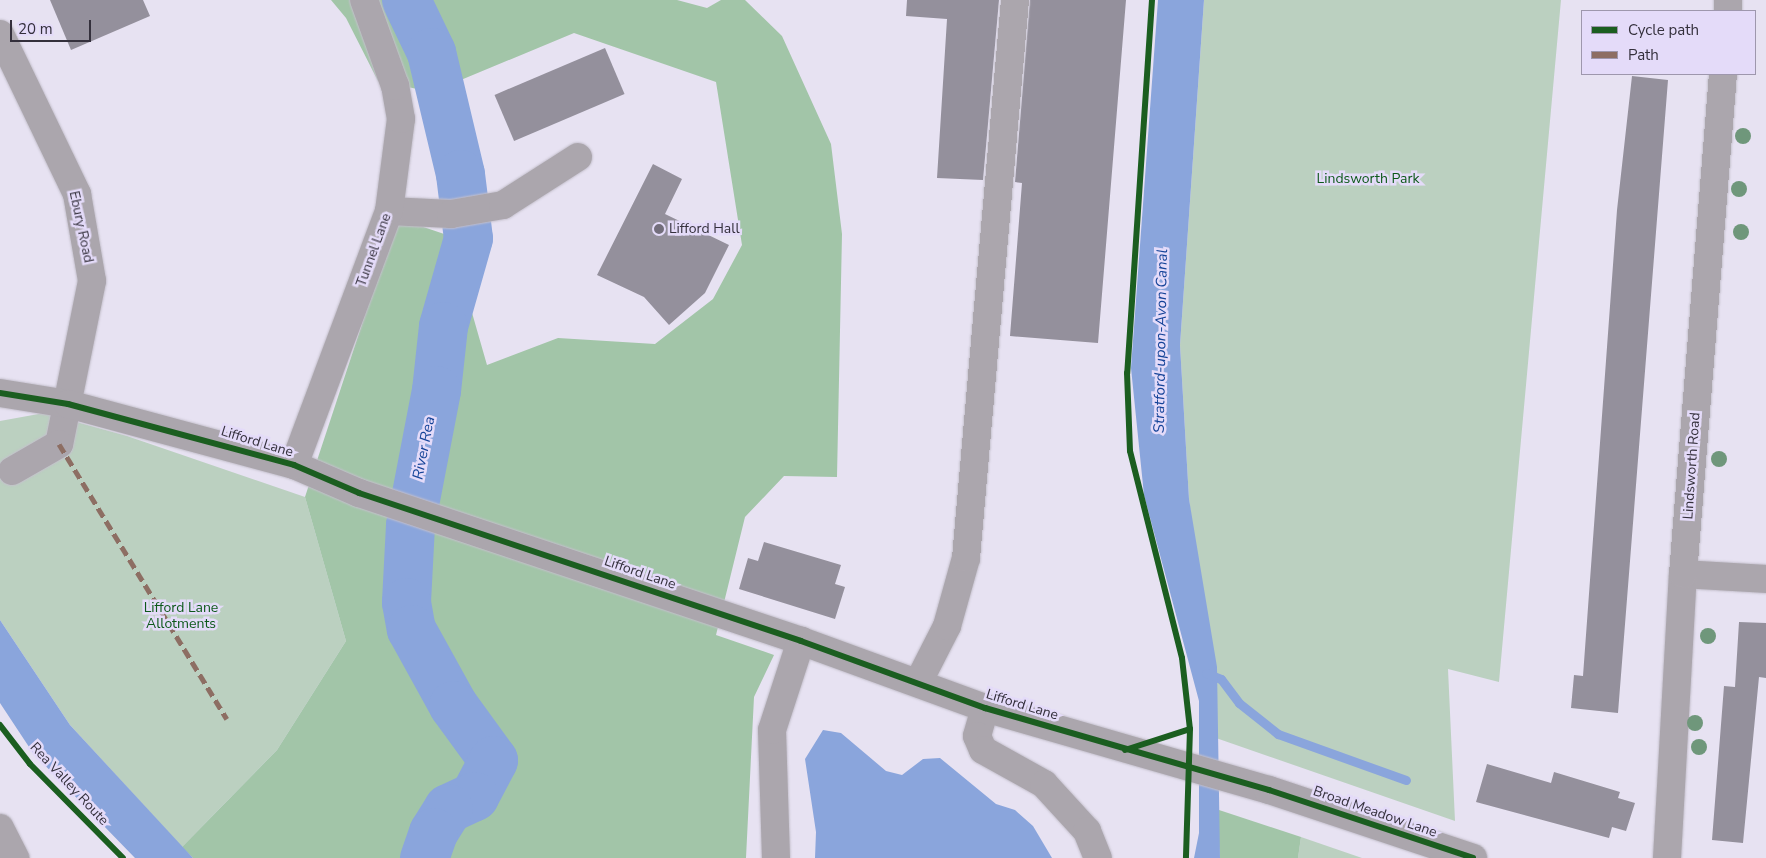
<!DOCTYPE html>
<style>
body{margin:0}
#map{position:relative;width:1766px;height:858px;overflow:hidden;background:#e7e2f2;font-family:"Nunito Sans",sans-serif}
div>[style]{position:absolute}
.green>*{inset:0;background:#bbd0c0}
.forest>*{inset:0;background:#a2c5a8}
.water>*{inset:0;background:#8aa5dc}
.stream>*{height:9px;margin:-4.5px;padding:0 4.5px;transform-origin:4.5px;border-radius:4.5px;background:#8aa5dc}
.river>*{height:49px;margin:-24.5px;padding:0 24.5px;transform-origin:24.5px;border-radius:24.5px;background:#8aa5dc}
.building>*{inset:0;background:#94909c;transform-origin:0 0}
.roads{filter:drop-shadow(0 0 1px #c4c0cc) drop-shadow(0 0 1px #c4c0cc)}
.minor>*{height:28px;margin:-14px;padding:0 14px;transform-origin:14px;border-radius:14px;background:#aba6ad}
.quiet>*{height:5px;margin-top:-2.5px;transform-origin:0;background:repeating-linear-gradient(90deg,#8d6e63 0 10px,transparent 0 15px)}
.cycleway>*{height:6px;margin:-3px;padding:0 3px;transform-origin:3px;border-radius:3px;background:#1b5e20}
.trees>*{width:16px;height:16px;margin:-8px;border-radius:50%;background:#6f977b}
.dots>*{width:14px;height:14px;translate:-50% -50%;box-sizing:border-box;border:2px solid #e4dbf9;border-radius:50%}
span{translate:-50% -50%;white-space:nowrap;text-align:center;line-height:1.15;-webkit-text-stroke:5px #e4dbf9;paint-order:stroke}
.park-label{font-size:14px;color:#0d591a}
.street-label{font-size:14px;color:#34303c}
.poi-label{font-size:14px;color:#34303c}
.left{translate:0 -50%;text-align:left}
.water-label{font-size:15px;color:#144398;font-style:italic}
.legend{position:absolute;left:1581px;top:10px;width:175px;height:65px;box-sizing:border-box;background:#e4dbf9;border:1px solid #9e97ad;margin:0;padding:6px 9px;list-style:none;font-size:15px;color:#34303c}
.legend li{display:flex;align-items:center;gap:10px;height:25px}
.legend b{width:25px;border:1px solid #9e97ad}
.scale{position:absolute;left:10px;top:20px;width:81px;height:22px;box-sizing:border-box;border:2px solid #34303c;border-top:0;padding-left:6px;font-size:15px;line-height:18px;white-space:nowrap;color:#34303c;-webkit-text-stroke:4px #e4dbf9;paint-order:stroke}
</style>
<div id="map">
<div class="green">
<i style="clip-path:polygon(1204px 0,1561px 0,1499px 682px,1448px 669px,1455px 821px,1216px 738px,1189px 499px,1180px 345px)"></i>
<i style="clip-path:polygon(44px 413px,127px 436px,305px 497px,346px 641px,277px 750px,182px 847px,70px 725px,0 620px,0 421px)"></i>
<i style="clip-path:polygon(1301px 837px,1362px 858px,1298px 858px)"></i>
</div>
<div class="forest">
<i style="clip-path:polygon(331px 0,677px 0,707px 8px,721px 0,745px 0,782px 36px,831px 144px,842px 234px,837px 477px,784px 476px,745px 517px,716px 635px,774px 655px,754px 697px,746px 858px,193px 858px,182px 847px,277px 750px,346px 641px,305px 497px,397px 218px,450px 236px,487px 365px,558px 338px,655px 344px,713px 299px,742px 245px,716px 82px,574px 33px,432px 92px,378px 81px,346px 18px)"></i>
<i style="clip-path:polygon(1216px 809px,1301px 837px,1298px 858px,1220px 858px)"></i>
</div>
<div class="water">
<i style="clip-path:polygon(1158px 0,1204px 0,1180px 345px,1189px 499px,1217px 667px,1220px 858px,1194px 858px,1199px 833px,1199px 701px,1144px 495px,1131px 368px)"></i>
<i style="clip-path:polygon(0 620px,70px 725px,193px 858px,135px 858px,33px 753px,0 703px)"></i>
<i style="clip-path:polygon(823px 730px,841px 733px,886px 771px,902px 775px,923px 759px,940px 758px,996px 804px,1015px 810px,1033px 826px,1052px 858px,815px 858px,816px 832px,805px 759px)"></i>
</div>
<div class="stream">
<i style="left:1206px;top:673px;width:16px;rotate:22deg"></i>
<i style="left:1221px;top:679px;width:30px;rotate:53deg"></i>
<i style="left:1239px;top:703px;width:50px;rotate:38.5deg"></i>
<i style="left:1278px;top:734px;width:136px;rotate:19.8deg"></i>
</div>
<div class="river">
<i style="left:406px;top:0;width:58px;rotate:64.3deg"></i>
<i style="left:431px;top:52px;width:125px;rotate:76.6deg"></i>
<i style="left:460px;top:174px;width:64px;rotate:82.9deg"></i>
<i style="left:468px;top:238px;width:91px;rotate:105.9deg"></i>
<i style="left:443px;top:326px;width:64px;rotate:96.2deg"></i>
<i style="left:436px;top:390px;width:137px;rotate:100.9deg"></i>
<i style="left:410px;top:525px;width:77px;rotate:93deg"></i>
<i style="left:406px;top:602px;width:27px;rotate:80deg"></i>
<i style="left:411px;top:629px;width:87px;rotate:61.1deg"></i>
<i style="left:453px;top:705px;width:68px;rotate:54deg"></i>
<i style="left:493px;top:760px;width:41px;rotate:117.8deg"></i>
<i style="left:474px;top:796px;width:29px;rotate:155deg"></i>
<i style="left:448px;top:808px;width:28px;rotate:122deg"></i>
<i style="left:433px;top:832px;width:28px;rotate:109deg"></i>
</div>
<div class="building">
<i style="clip-path:polygon(50px 0,143px 0,150px 16px,71px 50px)"></i>
<i style="clip-path:polygon(907px 0,999px 0,983px 180px,937px 178px,947px 19px,906px 16px)"></i>
<i style="clip-path:polygon(1030px 0,1126px 0,1098px 343px,1010px 336px,1022px 183px,1015px 182px)"></i>
<i style="left:605px;top:48px;width:50px;height:120px;rotate:67deg"></i>
<i style="clip-path:polygon(1632px 76px,1668px 80px,1618px 713px,1571px 708px,1574px 675px,1583px 676px,1617px 210px)"></i>
<i style="clip-path:polygon(653px 164px,682px 179px,665px 214px,729px 245px,705px 293px,669px 325px,644px 297px,597px 275px)"></i>
<i style="clip-path:polygon(764px 542px,841px 565px,835px 584px,845px 587px,835px 619px,739px 589px,748px 558px,758px 561px)"></i>
<i style="clip-path:polygon(1739px 622px,1766px 623px,1766px 678px,1759px 677px,1743px 843px,1712px 840px,1724px 686px,1735px 687px)"></i>
<i style="clip-path:polygon(1487px 764px,1551px 783px,1554px 772px,1620px 792px,1618px 798px,1635px 803px,1626px 831px,1612px 827px,1609px 838px,1476px 802px)"></i>
</div>
<div class="roads">
<div class="minor">
<i style="left:1728px;top:11px;width:11px;rotate:-90deg"></i>
<i style="left:0;top:34px;width:178px;rotate:64.3deg"></i>
<i style="left:77px;top:194px;width:88px;rotate:80.2deg"></i>
<i style="left:92px;top:281px;width:166px;rotate:101.4deg"></i>
<i style="left:59px;top:444px;width:54px;rotate:150.1deg"></i>
<i style="left:389px;top:211px;width:62px;rotate:2.8deg"></i>
<i style="left:451px;top:214px;width:53px;rotate:-9.8deg"></i>
<i style="left:503px;top:205px;width:89px;rotate:-32.6deg"></i>
<i style="left:0;top:393px;width:69px;rotate:9.2deg"></i>
<i style="left:68px;top:404px;width:234px;rotate:15.1deg"></i>
<i style="left:294px;top:465px;width:71px;rotate:23.3deg"></i>
<i style="left:359px;top:493px;width:466px;rotate:18.5deg"></i>
<i style="left:801px;top:641px;width:196px;rotate:20deg"></i>
<i style="left:985px;top:708px;width:296px;rotate:16.1deg"></i>
<i style="left:1269px;top:790px;width:215px;rotate:18.4deg"></i>
<i style="left:294px;top:465px;width:271px;rotate:-69.5deg"></i>
<i style="left:389px;top:211px;width:93px;rotate:-82.6deg"></i>
<i style="left:401px;top:119px;width:34px;rotate:-100deg"></i>
<i style="left:395px;top:86px;width:91px;rotate:-109.8deg"></i>
<i style="left:1683px;top:574px;width:83px;rotate:3.4deg"></i>
<i style="left:919px;top:681px;width:62px;rotate:-63deg"></i>
<i style="left:947px;top:626px;width:71px;rotate:-74.4deg"></i>
<i style="left:966px;top:558px;width:560px;rotate:-84.98deg"></i>
<i style="left:985px;top:708px;width:29px;rotate:106deg"></i>
<i style="left:977px;top:736px;width:15px;rotate:67deg"></i>
<i style="left:983px;top:750px;width:70px;rotate:29.1deg"></i>
<i style="left:1044px;top:784px;width:64px;rotate:47.5deg"></i>
<i style="left:1087px;top:831px;width:29px;rotate:68deg"></i>
<i style="left:0;top:828px;width:34px;rotate:63deg"></i>
<i style="left:776px;top:858px;width:128px;rotate:-91.8deg"></i>
<i style="left:772px;top:730px;width:94px;rotate:-72deg"></i>
<i style="left:1667px;top:858px;width:284px;rotate:-86.8deg"></i>
<i style="left:1683px;top:574px;width:502px;rotate:-85.43deg"></i>
</div>
</div>
<div class="quiet">
<i style="left:59px;top:444px;width:322px;rotate:58.6deg"></i>
</div>
<div class="cycleway">
<i style="left:1152px;top:0;width:374px;rotate:93.8deg"></i>
<i style="left:1127px;top:373px;width:78px;rotate:87.8deg"></i>
<i style="left:1130px;top:451px;width:213px;rotate:75.9deg"></i>
<i style="left:1182px;top:658px;width:71px;rotate:83.6deg"></i>
<i style="left:1190px;top:729px;width:129px;rotate:91.8deg"></i>
<i style="left:0;top:393px;width:69px;rotate:9.2deg"></i>
<i style="left:68px;top:404px;width:234px;rotate:15.1deg"></i>
<i style="left:294px;top:465px;width:71px;rotate:23.3deg"></i>
<i style="left:359px;top:493px;width:466px;rotate:18.5deg"></i>
<i style="left:801px;top:641px;width:196px;rotate:20deg"></i>
<i style="left:985px;top:708px;width:296px;rotate:16.1deg"></i>
<i style="left:1269px;top:790px;width:215px;rotate:18.4deg"></i>
<i style="left:0;top:725px;width:49px;rotate:52.4deg"></i>
<i style="left:30px;top:764px;width:132px;rotate:45.3deg"></i>
<i style="left:1125px;top:750px;width:68px;rotate:-17.9deg"></i>
</div>
<div class="trees">
<i style="left:1743px;top:136px"></i>
<i style="left:1739px;top:189px"></i>
<i style="left:1741px;top:232px"></i>
<i style="left:1719px;top:459px"></i>
<i style="left:1708px;top:636px"></i>
<i style="left:1695px;top:723px"></i>
<i style="left:1699px;top:747px"></i>
</div>
<div class="dots">
<i style="left:659px;top:229px;background:#736e7c"></i>
</div>
<div class="park-label">
<span style="left:1368px;top:179px">Lindsworth Park</span>
<span style="left:181px;top:616px">Lifford Lane<br>Allotments</span>
</div>
<div class="street-label">
<span style="left:81px;top:227px;rotate:78deg">Ebury Road</span>
<span style="left:374px;top:250px;rotate:-70deg">Tunnel Lane</span>
<span style="left:257px;top:442px;rotate:17deg">Lifford Lane</span>
<span style="left:1692px;top:466px;rotate:-86deg">Lindsworth Road</span>
<span style="left:640px;top:573px;rotate:19deg">Lifford Lane</span>
<span style="left:1022px;top:705px;rotate:17deg">Lifford Lane</span>
<span style="left:69px;top:784px;rotate:47deg">Rea Valley Route</span>
<span style="left:1375px;top:812px;rotate:19deg">Broad Meadow Lane</span>
</div>
<div class="poi-label">
<span class="left" style="left:669px;top:229px">Lifford Hall</span>
</div>
<div class="water-label">
<span style="left:1161px;top:341px;rotate:-89deg">Stratford-upon-Avon Canal</span>
<span style="left:424px;top:448px;rotate:-79deg">River Rea</span>
</div>
<ul class="legend">
<li><b style="height:6px;background:#1b5e20"></b>Cycle path</li>
<li><b style="height:6px;background:#8d6e63"></b>Path</li>
</ul>
<div class="scale">20 m</div>
</div>
